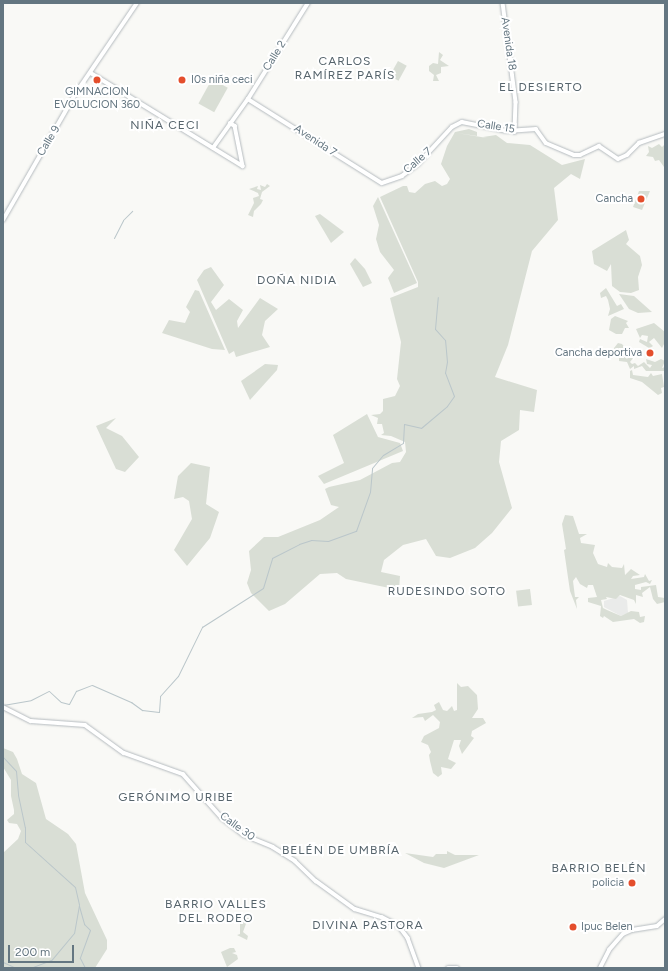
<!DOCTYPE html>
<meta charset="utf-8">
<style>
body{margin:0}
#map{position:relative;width:668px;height:971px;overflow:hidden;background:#f9f9f6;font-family:Figtree,sans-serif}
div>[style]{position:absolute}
.built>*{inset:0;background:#eaebea}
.green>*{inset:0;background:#d9ded5;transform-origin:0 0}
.stream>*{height:1px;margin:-0.5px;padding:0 0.5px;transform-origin:0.5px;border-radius:0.5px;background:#bac6ca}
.roads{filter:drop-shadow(0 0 1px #b5bbbf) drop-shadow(0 0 1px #b5bbbf)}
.secondary>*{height:3.5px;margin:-1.75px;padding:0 1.75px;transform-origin:1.75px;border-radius:1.75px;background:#fff}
.dots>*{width:11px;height:11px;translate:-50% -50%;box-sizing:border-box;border:2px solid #fff;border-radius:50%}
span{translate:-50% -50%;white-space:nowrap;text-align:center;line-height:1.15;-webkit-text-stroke:4px #fff;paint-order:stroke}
.street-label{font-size:11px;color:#647681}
.poi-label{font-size:11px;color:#647681}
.left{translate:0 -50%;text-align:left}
.right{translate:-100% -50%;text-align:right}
.neighbourhood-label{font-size:12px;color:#56646c;letter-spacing:1px}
.frame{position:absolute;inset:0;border:4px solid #647681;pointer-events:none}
.scale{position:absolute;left:8px;top:945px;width:66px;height:18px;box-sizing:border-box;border:2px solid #647681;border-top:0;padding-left:5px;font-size:12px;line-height:14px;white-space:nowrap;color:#647681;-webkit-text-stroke:3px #fff;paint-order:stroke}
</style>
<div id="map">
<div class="built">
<i style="clip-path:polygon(620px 596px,627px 600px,628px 613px,621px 616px,604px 607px,604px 601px)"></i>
</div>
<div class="green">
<i style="clip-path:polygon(439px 52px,443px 55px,440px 60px,449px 66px,441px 67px,441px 73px,436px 75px,439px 81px,433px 81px,434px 75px,429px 71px,429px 66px,433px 63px,438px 64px)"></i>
<i style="left:398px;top:61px;width:10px;height:17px;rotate:29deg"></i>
<i style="left:212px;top:79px;width:18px;height:28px;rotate:29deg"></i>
<i style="clip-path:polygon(469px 129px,477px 132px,477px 136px,457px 133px,487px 138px,483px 137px,496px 135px,507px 143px,530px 145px,562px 165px,585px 159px,580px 179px,571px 174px,554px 188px,558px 220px,532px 251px,508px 345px,495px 377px,537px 390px,534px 412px,520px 410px,519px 430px,501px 441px,499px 462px,512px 508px,492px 533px,475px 548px,450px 558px,436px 556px,426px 539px,403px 545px,384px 560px,381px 572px,400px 576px,399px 590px,346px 579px,337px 573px,320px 574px,285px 604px,269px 611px,251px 593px,247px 583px,251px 570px,249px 551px,264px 537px,278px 537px,320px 520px,339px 507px,331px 505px,325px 489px,329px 487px,360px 480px,392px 463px,400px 462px,406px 452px,405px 442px,391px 436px,381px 435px,384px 433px,382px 424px,377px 424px,378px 418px,371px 415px,380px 414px,383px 411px,383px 399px,395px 396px,400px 386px,397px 379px,401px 342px,390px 298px,418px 287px,418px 282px,380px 197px,403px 186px,407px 186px,409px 192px,415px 193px,425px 184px,435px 181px,442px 186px,447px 184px,450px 179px,441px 164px,447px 146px,455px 132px)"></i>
<i style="clip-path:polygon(659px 144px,662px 147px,665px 144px,664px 167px,659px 160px,655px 161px,653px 157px,646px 156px,649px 152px,648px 146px,652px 148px)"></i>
<i style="clip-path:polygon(267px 184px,270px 186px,262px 192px,260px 199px,263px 200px,261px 204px,254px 211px,253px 217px,248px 215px,254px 203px,253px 198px,259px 196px,258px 193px,249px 189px,258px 186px,257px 189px,261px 190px,260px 185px,265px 187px)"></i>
<i style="clip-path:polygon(639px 191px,650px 191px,642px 210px,633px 207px)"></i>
<i style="clip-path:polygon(378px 197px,417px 283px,394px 293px,388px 278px,394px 270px,380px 252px,376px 239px,379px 225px,373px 206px)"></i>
<i style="clip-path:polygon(320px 214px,344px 232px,331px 243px,315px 216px)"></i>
<i style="clip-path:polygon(626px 230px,629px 240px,626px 244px,640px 256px,642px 265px,638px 277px,639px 290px,631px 293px,620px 292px,612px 286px,611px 264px,607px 271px,594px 264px,592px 251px)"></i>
<i style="clip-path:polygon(355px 258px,365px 269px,372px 283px,363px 287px,350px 264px)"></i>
<i style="clip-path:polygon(211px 267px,224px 285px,211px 302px,216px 310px,229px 299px,243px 310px,237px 321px,238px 328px,260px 298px,278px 309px,265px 321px,262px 335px,270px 347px,236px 357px,234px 351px,229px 354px,197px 280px,204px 270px)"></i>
<i style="clip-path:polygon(606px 288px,617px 306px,621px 304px,624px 309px,608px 316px,610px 309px,608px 300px,606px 296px,601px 298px,600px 293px)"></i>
<i style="clip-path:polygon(195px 290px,199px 291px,225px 350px,212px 349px,162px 333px,169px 320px,185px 323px,190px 312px,186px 307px)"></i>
<i style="clip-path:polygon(619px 294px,634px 296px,652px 312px,638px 313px,629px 309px)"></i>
<i style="clip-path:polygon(615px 316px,628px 321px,626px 323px,629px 328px,625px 328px,622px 334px,616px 334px,609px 330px,611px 319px)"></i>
<i style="clip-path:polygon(654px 323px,665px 332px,665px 342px,662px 348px,654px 338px,649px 342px,653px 346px,650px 348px,654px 349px,652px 357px,647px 356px,649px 348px,639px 342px,640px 339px,647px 342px,648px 336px,642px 335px,640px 338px,636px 329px)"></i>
<i style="clip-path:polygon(618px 343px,622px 344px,629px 353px,625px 357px,627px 359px,631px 354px,634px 357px,630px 362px,632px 364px,635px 363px,638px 366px,644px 362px,650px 368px,652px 365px,647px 364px,646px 359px,655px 362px,661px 359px,665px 361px,662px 368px,665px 367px,665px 371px,646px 371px,642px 366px,634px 369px,634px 366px,630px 369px,627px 362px,619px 361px,619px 356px,614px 354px,614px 348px)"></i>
<i style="clip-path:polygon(265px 364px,278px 365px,277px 370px,250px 400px,241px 381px)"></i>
<i style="clip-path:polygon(632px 370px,633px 375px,648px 377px,651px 373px,653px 376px,662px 374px,664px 387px,661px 388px,662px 393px,658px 395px,642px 382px,630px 378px,630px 371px)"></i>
<i style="clip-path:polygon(367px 414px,378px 437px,400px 443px,403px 451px,324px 484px,318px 476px,344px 463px,333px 435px)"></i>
<i style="clip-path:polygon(116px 418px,106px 428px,122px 436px,139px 457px,125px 472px,116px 469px,96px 426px)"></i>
<i style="clip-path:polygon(191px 463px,210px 467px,206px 504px,219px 512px,210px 538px,187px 566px,174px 550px,192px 519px,189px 501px,183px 497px,174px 499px,178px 476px)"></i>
<i style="clip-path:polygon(565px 515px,573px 516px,579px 534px,587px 534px,580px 538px,581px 543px,595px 545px,593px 553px,598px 564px,607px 567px,608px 563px,612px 567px,622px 568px,624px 564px,625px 575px,631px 569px,640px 575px,633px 576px,631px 579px,644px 577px,645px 574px,649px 581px,652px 580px,650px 584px,646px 582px,635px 585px,635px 589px,641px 590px,641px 587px,656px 585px,658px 597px,665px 598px,665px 602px,657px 604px,653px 599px,650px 587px,642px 593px,643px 597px,636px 595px,636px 604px,634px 600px,620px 595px,616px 599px,606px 597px,607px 599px,601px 600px,603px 608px,607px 610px,621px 616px,631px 611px,639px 612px,640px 617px,645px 616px,644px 622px,640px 623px,634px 619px,613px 622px,604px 616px,603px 618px,600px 616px,601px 606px,588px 602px,588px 598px,597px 597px,593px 585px,588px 585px,587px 588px,580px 584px,576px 577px,573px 581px,575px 597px,579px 597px,576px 600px,577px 609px,570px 591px,564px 550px,566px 549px,562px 524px)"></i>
<i style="left:530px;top:589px;width:16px;height:14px;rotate:83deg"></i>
<i style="clip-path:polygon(457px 683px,461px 687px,468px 686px,477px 695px,478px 709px,472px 718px,483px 718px,486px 723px,472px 731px,471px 736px,474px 738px,462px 754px,459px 746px,461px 740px,454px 740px,448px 759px,456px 763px,451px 769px,441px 767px,442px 774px,438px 777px,433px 773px,430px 761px,429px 755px,431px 752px,428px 745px,421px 742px,424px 736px,439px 728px,440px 722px,433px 715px,425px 721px,423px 717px,412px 718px,418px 714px,432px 712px,436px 710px,434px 705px,439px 702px,443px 710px,447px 711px,452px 706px,454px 711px,457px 710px)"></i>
<i style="clip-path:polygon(3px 748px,13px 752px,17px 759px,22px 774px,36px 783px,46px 819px,68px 834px,76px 844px,85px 893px,107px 940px,107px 949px,95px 968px,3px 968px,3px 853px,18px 839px,21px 831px,17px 824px,9px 823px,7px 820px,14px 814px,14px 810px,11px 796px,11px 780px,3px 767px)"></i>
<i style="clip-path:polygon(447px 851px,455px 855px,479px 855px,444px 868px,424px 863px,405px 853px,433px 857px,436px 854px,447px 854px)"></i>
<i style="clip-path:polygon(236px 914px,243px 914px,246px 918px,252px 918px,251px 922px,247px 921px,243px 932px,248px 936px,247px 940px,237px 935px,240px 934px,240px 921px,235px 916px)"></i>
<i style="clip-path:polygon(230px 948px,234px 948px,236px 952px,232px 953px,237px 955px,238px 959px,227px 967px,221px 952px)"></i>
</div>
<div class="stream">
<i style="left:114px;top:238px;width:20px;rotate:-63deg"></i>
<i style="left:123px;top:220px;width:13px;rotate:-45deg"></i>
<i style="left:3px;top:705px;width:28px;rotate:-10deg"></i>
<i style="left:31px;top:700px;width:20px;rotate:-27deg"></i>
<i style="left:49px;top:691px;width:16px;rotate:43deg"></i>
<i style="left:61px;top:702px;width:8px;rotate:14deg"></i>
<i style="left:69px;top:704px;width:15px;rotate:-62deg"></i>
<i style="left:76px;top:691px;width:17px;rotate:-21deg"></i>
<i style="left:92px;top:685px;width:43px;rotate:23.6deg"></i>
<i style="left:131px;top:702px;width:14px;rotate:36deg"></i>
<i style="left:142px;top:710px;width:17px;rotate:7deg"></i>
<i style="left:159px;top:712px;width:16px;rotate:-86deg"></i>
<i style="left:160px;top:696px;width:27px;rotate:-48deg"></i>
<i style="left:178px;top:676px;width:55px;rotate:-63.9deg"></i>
<i style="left:202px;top:627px;width:72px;rotate:-32.6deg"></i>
<i style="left:263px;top:588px;width:31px;rotate:-73deg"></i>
<i style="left:272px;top:558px;width:30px;rotate:-27deg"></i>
<i style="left:299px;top:544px;width:13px;rotate:-18deg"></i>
<i style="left:311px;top:540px;width:17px;rotate:3deg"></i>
<i style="left:328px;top:541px;width:30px;rotate:-20deg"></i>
<i style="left:356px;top:531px;width:41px;rotate:-70.3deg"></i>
<i style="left:370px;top:492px;width:24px;rotate:-85deg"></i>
<i style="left:372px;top:468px;width:17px;rotate:-50deg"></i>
<i style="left:383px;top:455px;width:23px;rotate:-31deg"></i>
<i style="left:403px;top:443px;width:19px;rotate:-87deg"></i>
<i style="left:404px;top:424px;width:17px;rotate:13deg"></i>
<i style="left:421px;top:428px;width:34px;rotate:-40deg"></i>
<i style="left:447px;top:406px;width:12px;rotate:-55deg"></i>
<i style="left:454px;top:396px;width:25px;rotate:-111deg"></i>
<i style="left:445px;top:373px;width:11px;rotate:-80deg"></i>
<i style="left:447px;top:362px;width:22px;rotate:-95deg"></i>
<i style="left:445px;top:340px;width:15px;rotate:-132deg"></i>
<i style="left:435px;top:329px;width:32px;rotate:-85deg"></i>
<i style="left:3px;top:757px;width:19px;rotate:47deg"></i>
<i style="left:16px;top:771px;width:24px;rotate:85deg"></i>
<i style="left:18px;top:795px;width:33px;rotate:78deg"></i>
<i style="left:25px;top:827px;width:15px;rotate:90deg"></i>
<i style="left:25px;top:842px;width:67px;rotate:42deg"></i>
<i style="left:75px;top:887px;width:18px;rotate:77deg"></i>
<i style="left:79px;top:905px;width:28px;rotate:100deg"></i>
<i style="left:74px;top:933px;width:35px;rotate:130deg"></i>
<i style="left:51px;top:960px;width:22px;rotate:159deg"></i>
<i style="left:79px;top:906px;width:19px;rotate:74deg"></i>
<i style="left:84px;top:924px;width:8px;rotate:45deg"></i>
<i style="left:90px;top:930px;width:30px;rotate:110deg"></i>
<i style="left:80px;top:958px;width:11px;rotate:63deg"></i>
<i style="left:3px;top:962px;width:14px;rotate:25deg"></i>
</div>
<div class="roads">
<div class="secondary">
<i style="left:503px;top:3px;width:100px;rotate:82.5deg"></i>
<i style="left:516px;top:102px;width:30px;rotate:92deg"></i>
<i style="left:91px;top:73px;width:178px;rotate:31.5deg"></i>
<i style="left:248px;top:99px;width:158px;rotate:32.1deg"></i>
<i style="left:382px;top:183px;width:21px;rotate:-19deg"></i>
<i style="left:402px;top:176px;width:20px;rotate:-37deg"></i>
<i style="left:418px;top:164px;width:50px;rotate:-47.4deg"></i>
<i style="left:452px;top:127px;width:11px;rotate:-27deg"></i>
<i style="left:462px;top:122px;width:46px;rotate:11.3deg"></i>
<i style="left:507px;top:131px;width:29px;rotate:-4deg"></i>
<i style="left:536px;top:129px;width:17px;rotate:54deg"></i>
<i style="left:546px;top:143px;width:30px;rotate:23deg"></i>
<i style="left:574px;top:155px;width:6px"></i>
<i style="left:580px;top:155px;width:21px;rotate:-25deg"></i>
<i style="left:599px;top:146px;width:23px;rotate:34deg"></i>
<i style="left:618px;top:159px;width:10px;rotate:-24deg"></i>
<i style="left:627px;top:155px;width:17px;rotate:-45deg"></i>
<i style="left:639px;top:143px;width:28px;rotate:-19deg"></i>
<i style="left:230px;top:123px;width:6px;rotate:31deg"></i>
<i style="left:235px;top:126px;width:41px;rotate:78.7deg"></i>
<i style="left:213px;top:148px;width:60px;rotate:-54.5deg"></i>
<i style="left:248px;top:99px;width:113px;rotate:-58deg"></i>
<i style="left:3px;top:220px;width:146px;rotate:-60.1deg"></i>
<i style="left:76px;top:93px;width:109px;rotate:-55.9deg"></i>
<i style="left:3px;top:707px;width:31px;rotate:27deg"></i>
<i style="left:31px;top:721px;width:54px;rotate:4.2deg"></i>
<i style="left:85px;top:725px;width:48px;rotate:35.7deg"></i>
<i style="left:124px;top:753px;width:63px;rotate:19.6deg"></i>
<i style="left:183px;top:774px;width:59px;rotate:48.4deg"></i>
<i style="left:222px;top:818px;width:28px;rotate:38deg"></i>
<i style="left:244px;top:835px;width:31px;rotate:22deg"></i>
<i style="left:273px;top:847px;width:26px;rotate:32deg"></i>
<i style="left:295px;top:861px;width:29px;rotate:44deg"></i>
<i style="left:316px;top:881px;width:48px;rotate:35.7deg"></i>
<i style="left:355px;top:909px;width:28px;rotate:17deg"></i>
<i style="left:382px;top:917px;width:19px;rotate:28deg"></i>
<i style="left:399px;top:926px;width:15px;rotate:53deg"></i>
<i style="left:408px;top:938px;width:32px;rotate:70deg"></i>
<i style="left:448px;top:968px;width:9px"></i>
<i style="left:600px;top:968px;width:20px;rotate:-63deg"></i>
<i style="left:609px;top:950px;width:21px;rotate:-49deg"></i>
<i style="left:623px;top:934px;width:10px;rotate:-24deg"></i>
<i style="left:632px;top:930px;width:25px;rotate:-9deg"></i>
<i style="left:657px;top:926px;width:11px;rotate:-41deg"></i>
</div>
</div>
<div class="dots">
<i style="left:97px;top:80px;background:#e44e2c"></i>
<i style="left:182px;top:80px;background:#e44e2c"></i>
<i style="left:641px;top:199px;background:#e44e2c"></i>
<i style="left:650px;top:353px;background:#e44e2c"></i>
<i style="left:632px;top:883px;background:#e44e2c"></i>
<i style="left:573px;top:927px;background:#e44e2c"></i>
</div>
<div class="street-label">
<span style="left:508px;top:44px;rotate:82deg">Avenida 18</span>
<span style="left:275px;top:56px;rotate:-58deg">Calle 2</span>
<span style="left:496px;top:127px;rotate:9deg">Calle 15</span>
<span style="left:49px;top:141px;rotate:-59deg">Calle 9</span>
<span style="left:315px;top:141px;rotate:33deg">Avenida 7</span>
<span style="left:418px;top:161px;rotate:-41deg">Calle 7</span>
<span style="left:237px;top:827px;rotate:36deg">Calle 30</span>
</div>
<div class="poi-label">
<span class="left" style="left:191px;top:80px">I0s niña ceci</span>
<span style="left:97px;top:99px">GIMNACION<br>EVOLUCION 360</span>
<span class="right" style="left:633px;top:199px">Cancha</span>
<span class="right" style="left:642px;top:353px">Cancha deportiva</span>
<span class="right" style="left:624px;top:883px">policia</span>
<span class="left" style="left:581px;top:927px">Ipuc Belen</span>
</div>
<div class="neighbourhood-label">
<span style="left:345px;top:69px">CARLOS<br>RAMÍREZ PARÍS</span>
<span style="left:541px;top:88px">EL DESIERTO</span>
<span style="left:165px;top:126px">NIÑA CECI</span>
<span style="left:297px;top:281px">DOÑA NIDIA</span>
<span style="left:447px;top:592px">RUDESINDO SOTO</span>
<span style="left:176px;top:798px">GERÓNIMO URIBE</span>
<span style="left:341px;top:851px">BELÉN DE UMBRÍA</span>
<span style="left:599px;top:869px">BARRIO BELÉN</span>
<span style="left:216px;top:912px">BARRIO VALLES<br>DEL RODEO</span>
<span style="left:368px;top:926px">DIVINA PASTORA</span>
</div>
<div class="frame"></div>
<div class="scale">200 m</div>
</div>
